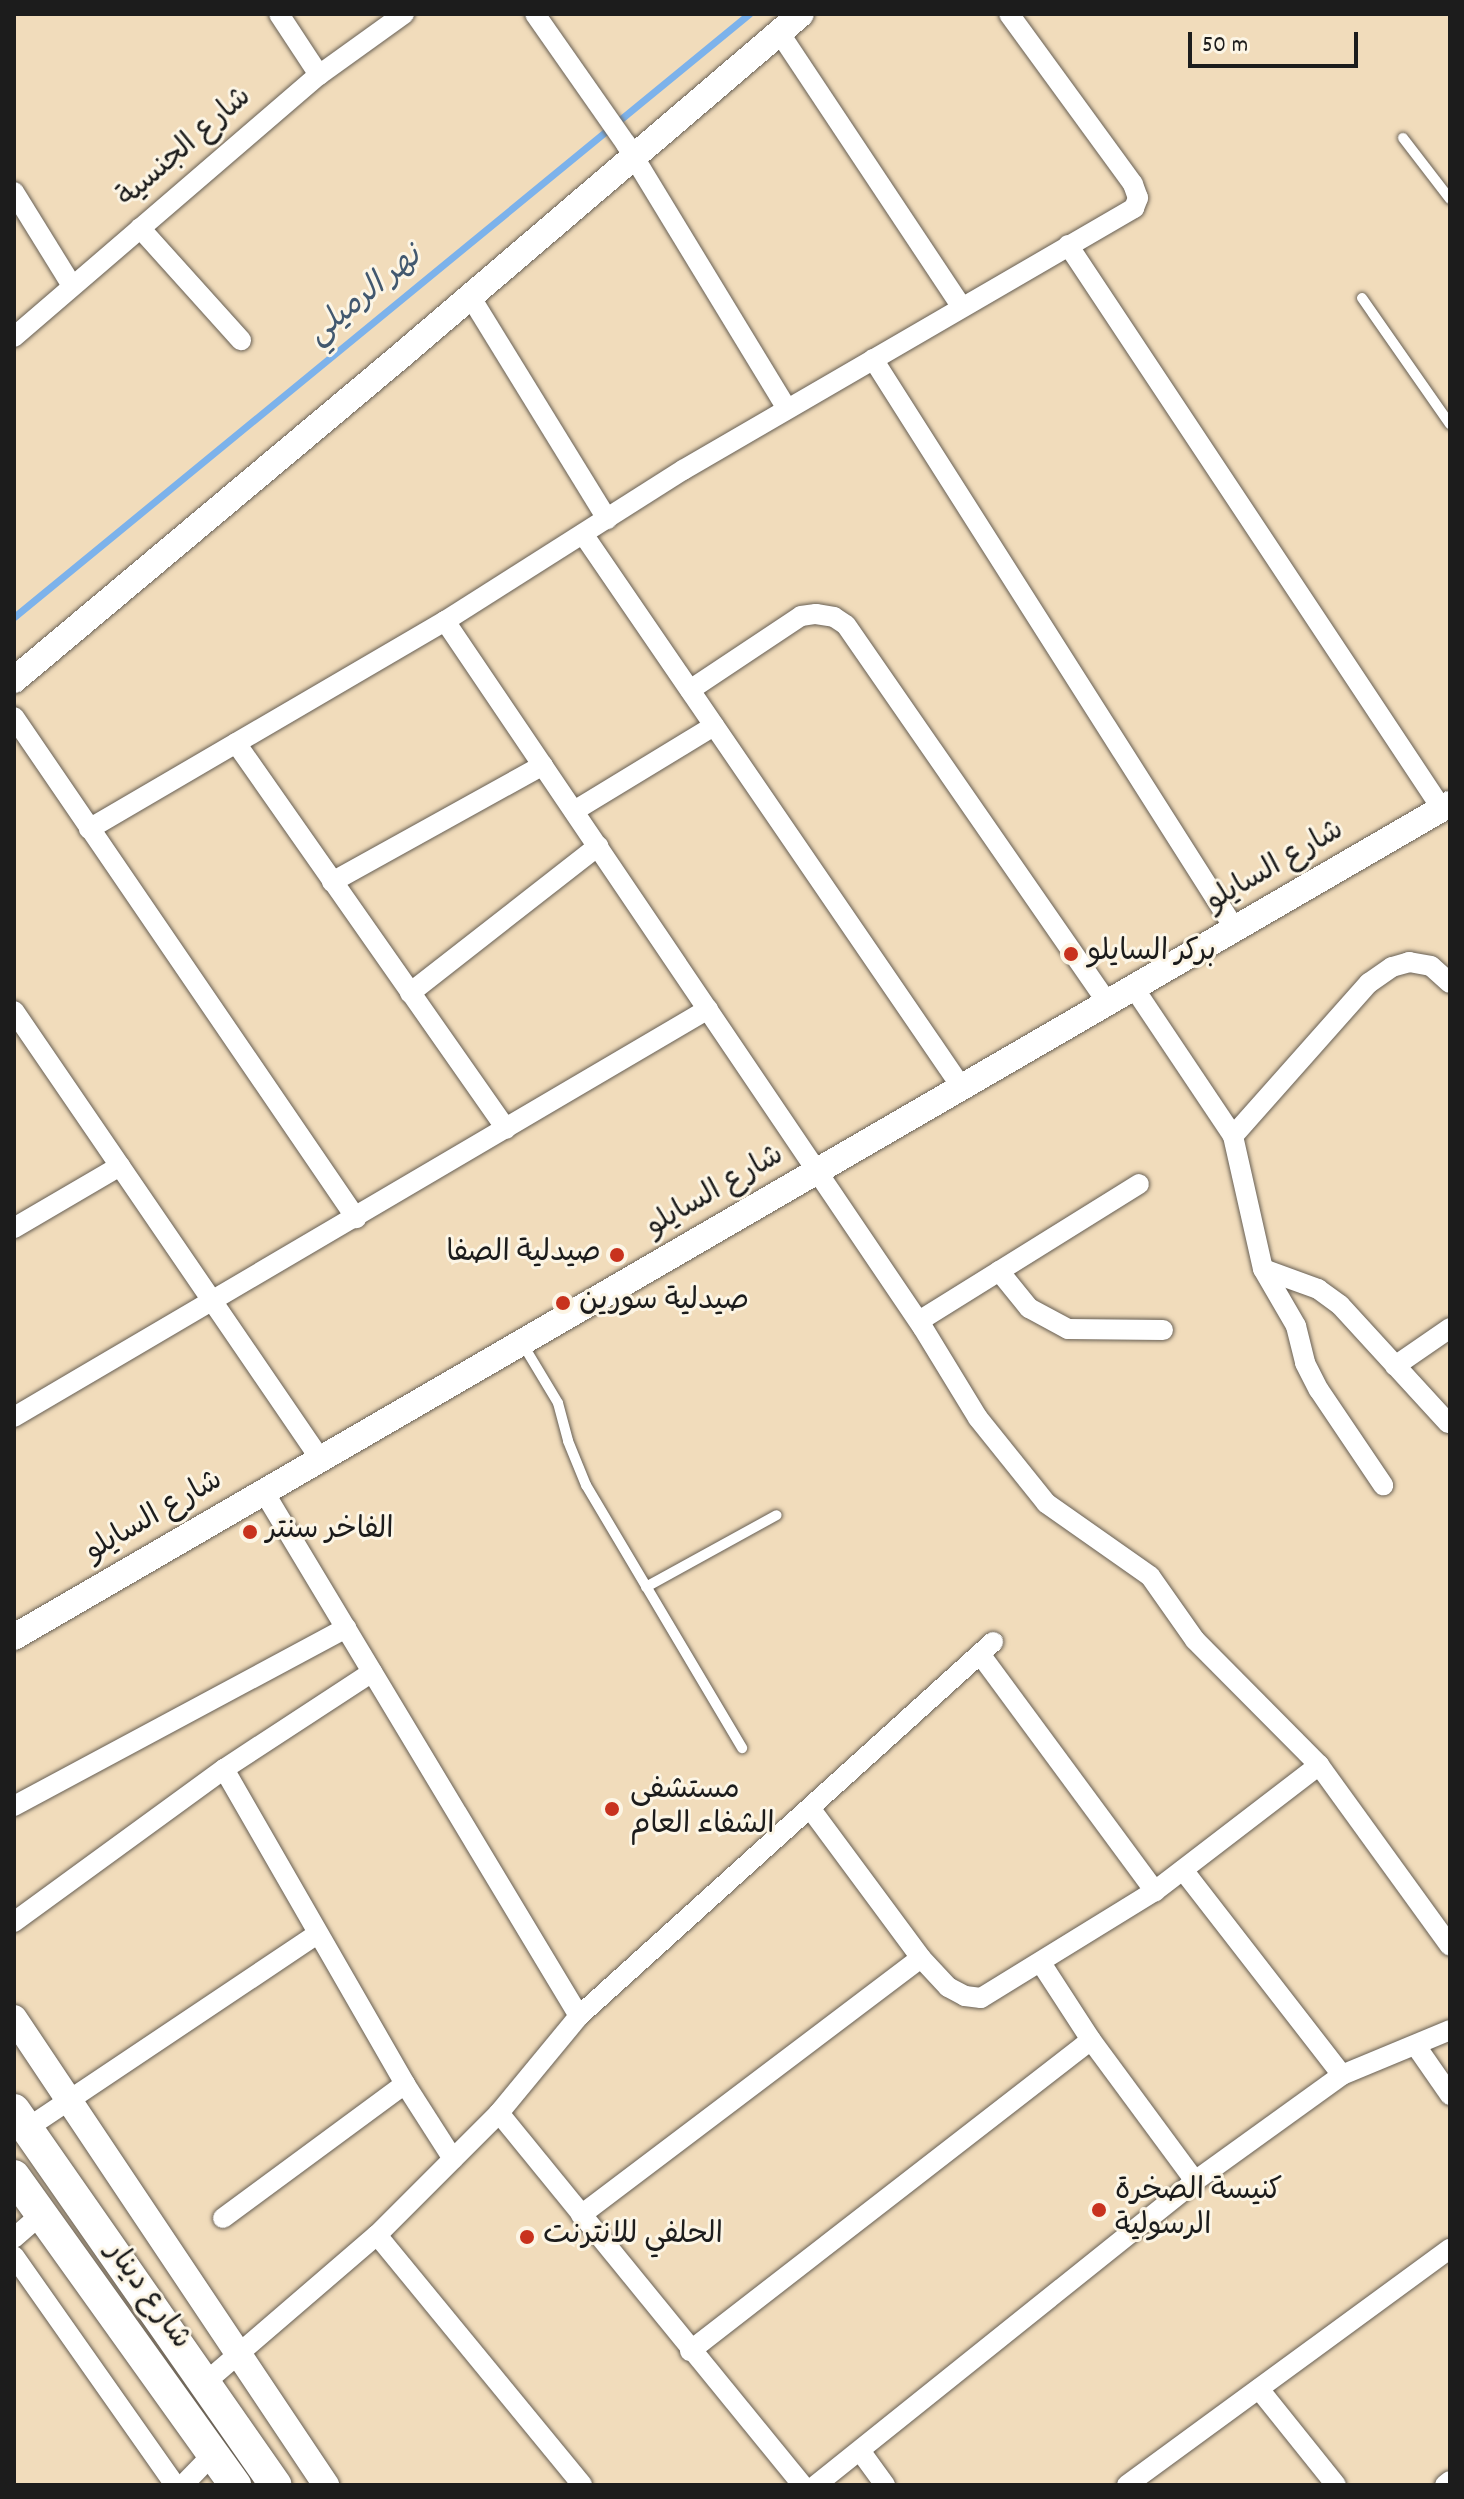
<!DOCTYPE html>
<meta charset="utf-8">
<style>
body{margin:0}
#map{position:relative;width:1464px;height:2499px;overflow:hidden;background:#f1dcbb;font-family:Dekko,"Playpen Sans Arabic",sans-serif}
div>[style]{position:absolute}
.stream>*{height:7px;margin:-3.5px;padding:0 3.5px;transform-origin:3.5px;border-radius:3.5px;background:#7cb2eb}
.roads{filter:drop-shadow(0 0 2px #675f54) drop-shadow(0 0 2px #675f54)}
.service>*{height:10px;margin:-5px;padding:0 5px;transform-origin:5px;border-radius:5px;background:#fff}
.minor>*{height:20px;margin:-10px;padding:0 10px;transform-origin:10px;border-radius:10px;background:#fff}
.tertiary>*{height:26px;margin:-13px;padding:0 13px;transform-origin:13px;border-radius:13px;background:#fff}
.primary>*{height:32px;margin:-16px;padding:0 16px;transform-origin:16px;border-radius:16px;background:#fff}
.dots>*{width:22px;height:22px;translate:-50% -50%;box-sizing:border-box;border:4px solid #fcf5e5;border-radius:50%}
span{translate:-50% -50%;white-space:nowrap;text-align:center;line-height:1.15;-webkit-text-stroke:6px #fcf5e5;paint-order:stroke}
.street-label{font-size:30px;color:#1c1c1c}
.poi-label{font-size:30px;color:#1c1c1c}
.left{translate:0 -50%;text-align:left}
.right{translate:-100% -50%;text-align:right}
.water-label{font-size:32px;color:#42586f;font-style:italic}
.frame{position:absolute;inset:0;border:16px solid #1c1c1c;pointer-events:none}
.scale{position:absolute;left:1188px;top:32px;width:170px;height:36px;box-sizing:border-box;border:4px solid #1c1c1c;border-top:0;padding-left:10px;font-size:24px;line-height:28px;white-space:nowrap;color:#1c1c1c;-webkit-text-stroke:6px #fcf5e5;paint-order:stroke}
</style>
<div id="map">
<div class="stream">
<i style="left:14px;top:617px;width:951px;rotate:-39.37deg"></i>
</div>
<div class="roads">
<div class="service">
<i style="left:1403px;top:138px;width:77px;rotate:52.4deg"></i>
<i style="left:1362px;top:298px;width:154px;rotate:55.1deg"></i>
<i style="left:522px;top:1343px;width:70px;rotate:59deg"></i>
<i style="left:558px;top:1403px;width:39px;rotate:75deg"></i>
<i style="left:568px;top:1441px;width:48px;rotate:67.8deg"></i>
<i style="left:586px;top:1485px;width:306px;rotate:59.3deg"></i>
<i style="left:646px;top:1587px;width:149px;rotate:-28.8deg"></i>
</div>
<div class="minor">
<i style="left:279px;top:14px;width:73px;rotate:56.7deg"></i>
<i style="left:535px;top:14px;width:159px;rotate:55deg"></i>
<i style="left:626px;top:144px;width:310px;rotate:58.7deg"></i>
<i style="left:779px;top:32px;width:330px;rotate:56.4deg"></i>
<i style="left:14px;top:192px;width:110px;rotate:58.3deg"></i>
<i style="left:140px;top:228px;width:151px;rotate:48deg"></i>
<i style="left:1068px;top:245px;width:677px;rotate:56.45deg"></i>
<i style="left:470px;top:296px;width:262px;rotate:58.4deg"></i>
<i style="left:14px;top:337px;width:402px;rotate:-40.7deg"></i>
<i style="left:319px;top:75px;width:105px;rotate:-35.7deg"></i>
<i style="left:873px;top:359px;width:675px;rotate:57.58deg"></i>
<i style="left:583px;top:534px;width:671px;rotate:55.62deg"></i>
<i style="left:445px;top:621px;width:853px;rotate:55.94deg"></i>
<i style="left:923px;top:1328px;width:105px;rotate:58.6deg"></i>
<i style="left:978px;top:1418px;width:109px;rotate:51.3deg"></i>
<i style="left:1046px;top:1503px;width:127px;rotate:35.1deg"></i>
<i style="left:1150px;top:1576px;width:78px;rotate:54.9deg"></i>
<i style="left:1195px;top:1640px;width:176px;rotate:45.2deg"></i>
<i style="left:1319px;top:1765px;width:223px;rotate:54.1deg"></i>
<i style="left:690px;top:690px;width:133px;rotate:-33.7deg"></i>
<i style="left:801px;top:616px;width:15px;rotate:-8deg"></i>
<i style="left:816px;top:614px;width:18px;rotate:9deg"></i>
<i style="left:834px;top:617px;width:14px;rotate:34deg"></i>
<i style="left:846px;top:625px;width:460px;rotate:55.3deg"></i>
<i style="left:14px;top:717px;width:607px;rotate:55.68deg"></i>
<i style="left:236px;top:743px;width:471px;rotate:55deg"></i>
<i style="left:574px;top:811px;width:164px;rotate:-31.3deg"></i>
<i style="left:89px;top:829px;width:412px;rotate:-30.3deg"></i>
<i style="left:445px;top:621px;width:282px;rotate:-32.4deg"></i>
<i style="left:683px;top:470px;width:522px;rotate:-30.15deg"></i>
<i style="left:1134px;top:208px;width:11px;rotate:-68deg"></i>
<i style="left:1138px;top:198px;width:15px;rotate:-110deg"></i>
<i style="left:1133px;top:184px;width:210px;rotate:-126.1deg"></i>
<i style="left:332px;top:882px;width:241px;rotate:-29deg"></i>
<i style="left:1134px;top:988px;width:178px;rotate:56.2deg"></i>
<i style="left:1233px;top:1136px;width:136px;rotate:77.3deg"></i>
<i style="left:1263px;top:1269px;width:66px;rotate:59.9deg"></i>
<i style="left:1296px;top:1326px;width:38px;rotate:76deg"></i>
<i style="left:1305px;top:1363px;width:30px;rotate:63deg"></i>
<i style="left:1319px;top:1390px;width:115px;rotate:56deg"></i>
<i style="left:410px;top:993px;width:239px;rotate:-38deg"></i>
<i style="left:14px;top:1011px;width:544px;rotate:55.64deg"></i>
<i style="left:1233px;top:1136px;width:205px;rotate:-48.4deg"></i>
<i style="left:1369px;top:983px;width:28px;rotate:-35deg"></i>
<i style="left:1392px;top:967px;width:18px;rotate:-16deg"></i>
<i style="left:1409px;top:962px;width:22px;rotate:10deg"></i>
<i style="left:1431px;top:966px;width:25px;rotate:42deg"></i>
<i style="left:14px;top:1228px;width:123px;rotate:-30.3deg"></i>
<i style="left:1263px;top:1269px;width:59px;rotate:20deg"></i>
<i style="left:1318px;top:1289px;width:27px;rotate:36deg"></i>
<i style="left:1340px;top:1305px;width:160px;rotate:47.5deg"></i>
<i style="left:999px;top:1271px;width:48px;rotate:51deg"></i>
<i style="left:1029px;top:1308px;width:44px;rotate:28.3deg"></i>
<i style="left:1068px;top:1329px;width:95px;rotate:0.6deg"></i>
<i style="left:919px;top:1321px;width:259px;rotate:-31.9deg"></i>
<i style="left:1395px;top:1366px;width:67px;rotate:-34.6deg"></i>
<i style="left:14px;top:1417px;width:805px;rotate:-30.45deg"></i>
<i style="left:264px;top:1492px;width:611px;rotate:58.99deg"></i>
<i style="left:980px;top:1654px;width:295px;rotate:53.6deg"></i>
<i style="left:224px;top:1769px;width:363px;rotate:60.1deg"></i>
<i style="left:405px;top:2084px;width:89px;rotate:57.4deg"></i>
<i style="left:14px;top:1806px;width:377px;rotate:-28.2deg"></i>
<i style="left:810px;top:1808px;width:187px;rotate:53.5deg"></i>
<i style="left:921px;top:1958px;width:40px;rotate:47deg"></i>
<i style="left:948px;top:1987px;width:19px;rotate:28deg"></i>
<i style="left:965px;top:1996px;width:16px;rotate:7deg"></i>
<i style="left:981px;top:1998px;width:204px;rotate:-31.6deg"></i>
<i style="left:1155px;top:1891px;width:207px;rotate:-37.5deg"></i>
<i style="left:1183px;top:1870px;width:259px;rotate:52.2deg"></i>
<i style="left:14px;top:1922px;width:260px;rotate:-36.1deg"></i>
<i style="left:224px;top:1769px;width:177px;rotate:-33.2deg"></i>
<i style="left:1041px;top:1963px;width:92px;rotate:57deg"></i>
<i style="left:1091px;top:2040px;width:175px;rotate:53.6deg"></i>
<i style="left:1416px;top:2046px;width:60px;rotate:55.2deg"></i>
<i style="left:499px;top:2113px;width:480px;rotate:50.8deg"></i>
<i style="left:26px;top:2129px;width:350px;rotate:-33.8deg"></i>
<i style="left:581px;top:2215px;width:426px;rotate:-37.1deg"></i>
<i style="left:223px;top:2218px;width:226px;rotate:-36.4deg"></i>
<i style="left:377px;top:2235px;width:323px;rotate:50.6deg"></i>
<i style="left:14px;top:2238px;width:35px;rotate:-41deg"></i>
<i style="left:14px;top:2256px;width:280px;rotate:54.9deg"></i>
<i style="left:690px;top:2351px;width:507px;rotate:-37.8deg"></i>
<i style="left:207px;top:2381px;width:224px;rotate:-40.7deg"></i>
<i style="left:377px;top:2235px;width:173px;rotate:-45deg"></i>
<i style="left:499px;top:2113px;width:126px;rotate:-50.5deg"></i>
<i style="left:579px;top:2016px;width:558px;rotate:-42.09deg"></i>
<i style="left:1259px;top:2389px;width:123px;rotate:51.3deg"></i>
<i style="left:861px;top:2452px;width:41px;rotate:54deg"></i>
<i style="left:183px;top:2485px;width:43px;rotate:-45.9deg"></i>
<i style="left:816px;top:2485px;width:486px;rotate:-38.7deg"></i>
<i style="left:1195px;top:2181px;width:181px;rotate:-35.8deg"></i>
<i style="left:1342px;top:2075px;width:117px;rotate:-22.6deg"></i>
<i style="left:1127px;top:2485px;width:400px;rotate:-36.2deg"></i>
<i style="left:1445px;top:2485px;width:6px;rotate:-39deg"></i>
</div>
<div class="tertiary">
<i style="left:14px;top:680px;width:508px;rotate:-39.96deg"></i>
<i style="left:403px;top:354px;width:523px;rotate:-40.51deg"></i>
<i style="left:14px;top:1637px;width:1660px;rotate:-30.12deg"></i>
<i style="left:14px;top:2018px;width:562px;rotate:56.25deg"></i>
</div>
<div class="primary">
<i style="left:14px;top:2110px;width:457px;rotate:55.1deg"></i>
<i style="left:14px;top:2176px;width:380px;rotate:54.4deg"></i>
</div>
</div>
<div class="dots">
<i style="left:1071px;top:954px;background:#c8321e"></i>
<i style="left:617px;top:1255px;background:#c8321e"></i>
<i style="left:563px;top:1303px;background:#c8321e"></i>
<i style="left:250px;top:1532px;background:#c8321e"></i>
<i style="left:612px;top:1809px;background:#c8321e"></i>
<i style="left:1099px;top:2210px;background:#c8321e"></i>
<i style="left:527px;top:2237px;background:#c8321e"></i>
</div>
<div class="street-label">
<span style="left:186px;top:149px;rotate:-41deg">شارع الجنسية</span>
<span style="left:1276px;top:868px;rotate:-30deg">شارع السايلو</span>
<span style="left:716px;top:1193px;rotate:-30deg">شارع السايلو</span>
<span style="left:155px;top:1518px;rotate:-30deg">شارع السايلو</span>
<span style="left:146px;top:2297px;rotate:54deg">شارع دينار</span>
</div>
<div class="poi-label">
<span class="left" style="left:1087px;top:954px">بركر السايلو</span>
<span class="right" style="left:601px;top:1255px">صيدلية الصفا</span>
<span class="left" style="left:579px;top:1303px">صيدلية سورين</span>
<span class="left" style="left:266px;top:1532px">الفاخر سنتر</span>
<span class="left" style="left:630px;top:1809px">مستشفى<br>الشفاء العام</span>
<span class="left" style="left:1115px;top:2210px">كنيسة الصخرة<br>الرسولية</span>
<span class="left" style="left:543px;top:2237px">الحلفي للانترنت</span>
</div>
<div class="water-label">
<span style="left:366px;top:297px;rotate:-39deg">نهر الرميلي</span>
</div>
<div class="frame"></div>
<div class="scale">50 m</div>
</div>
